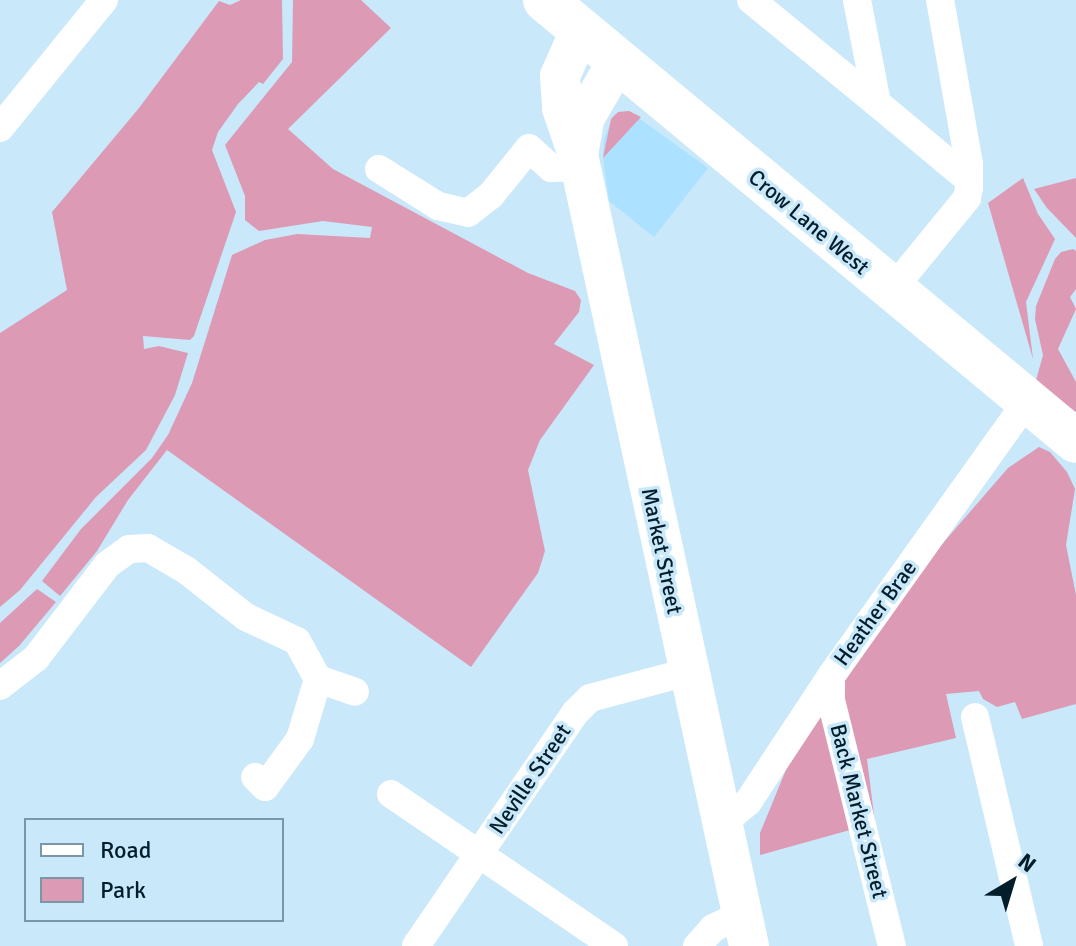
<!DOCTYPE html>
<style>
body{margin:0}
#map{position:relative;width:1076px;height:946px;overflow:hidden;background:#c9e8fa;font-family:Signika,sans-serif}
div>[style]{position:absolute}
.built>*{inset:0;background:#ace1ff}
.green>*{inset:0;background:#dd9ab5}
.street>*{height:28px;margin:-14px;padding:0 14px;transform-origin:14px;border-radius:14px;background:#fff}
.secondary>*{height:40px;margin:-20px;padding:0 20px;transform-origin:20px;border-radius:20px;background:#fff}
.primary>*{height:44px;margin:-22px;padding:0 22px;transform-origin:22px;border-radius:22px;background:#fff}
span{translate:-50% -50%;white-space:nowrap;text-align:center;line-height:1.15;-webkit-text-stroke:7px #c9e8fa;paint-order:stroke}
.street-label{font-size:22px;color:#031d2a}
.legend{position:absolute;left:24px;top:818px;width:260px;height:104px;box-sizing:border-box;background:#c9e8fa;border:2px solid #7a97a7;margin:0;padding:10px 14px;list-style:none;font-size:24px;color:#031d2a}
.legend li{display:flex;align-items:center;gap:16px;height:40px}
.legend b{width:40px;border:2px solid #7a97a7}
.north{position:absolute;left:972px;top:842px;width:80px;height:80px;-webkit-text-stroke:6px #c9e8fa;paint-order:stroke;rotate:38deg;font-size:22px;font-weight:700;line-height:32px;text-align:center;color:#031d2a}
.north::after{content:'';display:block;margin:auto;width:28px;height:36px;background:#031d2a;clip-path:polygon(50% 0,100% 100%,50% 72%,0 100%)}
</style>
<div id="map">
<div class="built">
<i style="clip-path:polygon(629px 111px,708px 168px,654px 237px,609px 201px,603px 158px,604px 139px,614px 115px)"></i>
</div>
<div class="green">
<i style="clip-path:polygon(241px 0,282px 0,283px 59px,263px 84px,259px 82px,238px 104px,218px 132px,212px 150px,236px 212px,194px 336px,190px 340px,143px 336px,144px 349px,159px 346px,188px 353px,175px 395px,146px 450px,96px 497px,20px 590px,0 607px,0 333px,67px 290px,52px 212px,139px 108px,219px 1px,230px 5px)"></i>
<i style="clip-path:polygon(293px 0,361px 0,391px 28px,288px 129px,333px 169px,528px 273px,575px 291px,581px 300px,579px 312px,554px 344px,594px 365px,540px 440px,528px 470px,545px 551px,538px 573px,471px 667px,167px 450px,128px 500px,97px 551px,60px 596px,42px 581px,81px 529px,152px 458px,168px 435px,192px 383px,232px 255px,265px 240px,297px 234px,370px 238px,372px 227px,323px 221px,259px 231px,245px 220px,245px 196px,225px 145px,292px 62px)"></i>
<i style="clip-path:polygon(629px 111px,641px 117px,603px 158px,611px 119px,618px 112px)"></i>
<i style="clip-path:polygon(1023px 178px,1038px 214px,1055px 239px,1026px 302px,1033px 359px,988px 203px)"></i>
<i style="clip-path:polygon(1076px 178px,1076px 238px,1047px 208px,1034px 189px)"></i>
<i style="clip-path:polygon(1073px 249px,1076px 251px,1076px 289px,1070px 297px,1076px 309px,1058px 349px,1076px 382px,1076px 412px,1035px 384px,1043px 355px,1035px 319px,1036px 306px,1055px 259px,1061px 252px)"></i>
<i style="clip-path:polygon(1039px 447px,1050px 452px,1067px 472px,1075px 489px,1066px 545px,1076px 595px,1076px 704px,1022px 719px,1015px 702px,997px 707px,983px 699px,979px 691px,946px 694px,956px 738px,867px 759px,875px 823px,760px 855px,760px 833px,790px 760px,930px 558px,1008px 468px)"></i>
<i style="clip-path:polygon(37px 589px,56px 602px,19px 646px,0 663px,0 623px)"></i>
</div>
<div class="street">
<i style="left:751px;top:0;width:163px;rotate:39.3deg"></i>
<i style="left:857px;top:0;width:105px;rotate:79deg"></i>
<i style="left:877px;top:103px;width:120px;rotate:39.9deg"></i>
<i style="left:0;top:128px;width:165px;rotate:-50.9deg"></i>
<i style="left:379px;top:169px;width:70px;rotate:32.1deg"></i>
<i style="left:438px;top:206px;width:31px;rotate:13deg"></i>
<i style="left:468px;top:213px;width:29px;rotate:-38deg"></i>
<i style="left:491px;top:195px;width:60px;rotate:-51deg"></i>
<i style="left:529px;top:148px;width:30px;rotate:42deg"></i>
<i style="left:551px;top:168px;width:29px;rotate:-2deg"></i>
<i style="left:892px;top:290px;width:119px;rotate:-50.8deg"></i>
<i style="left:967px;top:198px;width:10px;rotate:-79deg"></i>
<i style="left:969px;top:188px;width:24px;rotate:-90deg"></i>
<i style="left:969px;top:164px;width:167px;rotate:-100deg"></i>
<i style="left:831px;top:676px;width:24px;rotate:90deg"></i>
<i style="left:831px;top:700px;width:253px;rotate:76.1deg"></i>
<i style="left:318px;top:679px;width:39px;rotate:19deg"></i>
<i style="left:0;top:686px;width:46px;rotate:-37.9deg"></i>
<i style="left:36px;top:658px;width:117px;rotate:-52.6deg"></i>
<i style="left:107px;top:565px;width:27px;rotate:-36deg"></i>
<i style="left:129px;top:549px;width:19px;rotate:-3deg"></i>
<i style="left:148px;top:548px;width:44px;rotate:30.1deg"></i>
<i style="left:186px;top:570px;width:76px;rotate:38.1deg"></i>
<i style="left:246px;top:617px;width:56px;rotate:25.2deg"></i>
<i style="left:297px;top:641px;width:43px;rotate:61.1deg"></i>
<i style="left:318px;top:679px;width:63px;rotate:106.7deg"></i>
<i style="left:300px;top:739px;width:59px;rotate:126.1deg"></i>
<i style="left:265px;top:787px;width:14px;rotate:-135deg"></i>
<i style="left:975px;top:717px;width:235px;rotate:76.7deg"></i>
<i style="left:391px;top:794px;width:270px;rotate:34.3deg"></i>
<i style="left:723px;top:823px;width:33px;rotate:-40deg"></i>
<i style="left:748px;top:802px;width:151px;rotate:-56.6deg"></i>
<i style="left:831px;top:676px;width:338px;rotate:-54.5deg"></i>
<i style="left:416px;top:946px;width:282px;rotate:-55.7deg"></i>
<i style="left:575px;top:713px;width:21px;rotate:-45deg"></i>
<i style="left:590px;top:698px;width:101px;rotate:-14.9deg"></i>
<i style="left:697px;top:946px;width:24px;rotate:-48deg"></i>
<i style="left:713px;top:928px;width:33px;rotate:-25deg"></i>
</div>
<div class="secondary">
<i style="left:580px;top:31px;width:49px;rotate:114deg"></i>
<i style="left:560px;top:76px;width:32px;rotate:86deg"></i>
<i style="left:562px;top:108px;width:50px;rotate:71.2deg"></i>
<i style="left:578px;top:155px;width:809px;rotate:77.8deg"></i>
<i style="left:578px;top:155px;width:39px;rotate:-80deg"></i>
<i style="left:585px;top:117px;width:64px;rotate:-59.8deg"></i>
</div>
<div class="primary">
<i style="left:545px;top:0;width:690px;rotate:39.71deg"></i>
</div>
<div class="street-label">
<span style="left:809px;top:222px;rotate:40deg">Crow Lane West</span>
<span style="left:662px;top:551px;rotate:78deg">Market Street</span>
<span style="left:875px;top:613px;rotate:-54deg">Heather Brae</span>
<span style="left:530px;top:779px;rotate:-56deg">Neville Street</span>
<span style="left:859px;top:811px;rotate:76deg">Back Market Street</span>
</div>
<ul class="legend">
<li><b style="height:10px;background:#fff"></b>Road</li>
<li><b style="height:22px;background:#dd9ab5"></b>Park</li>
</ul>
<div class="north">N</div>
</div>
